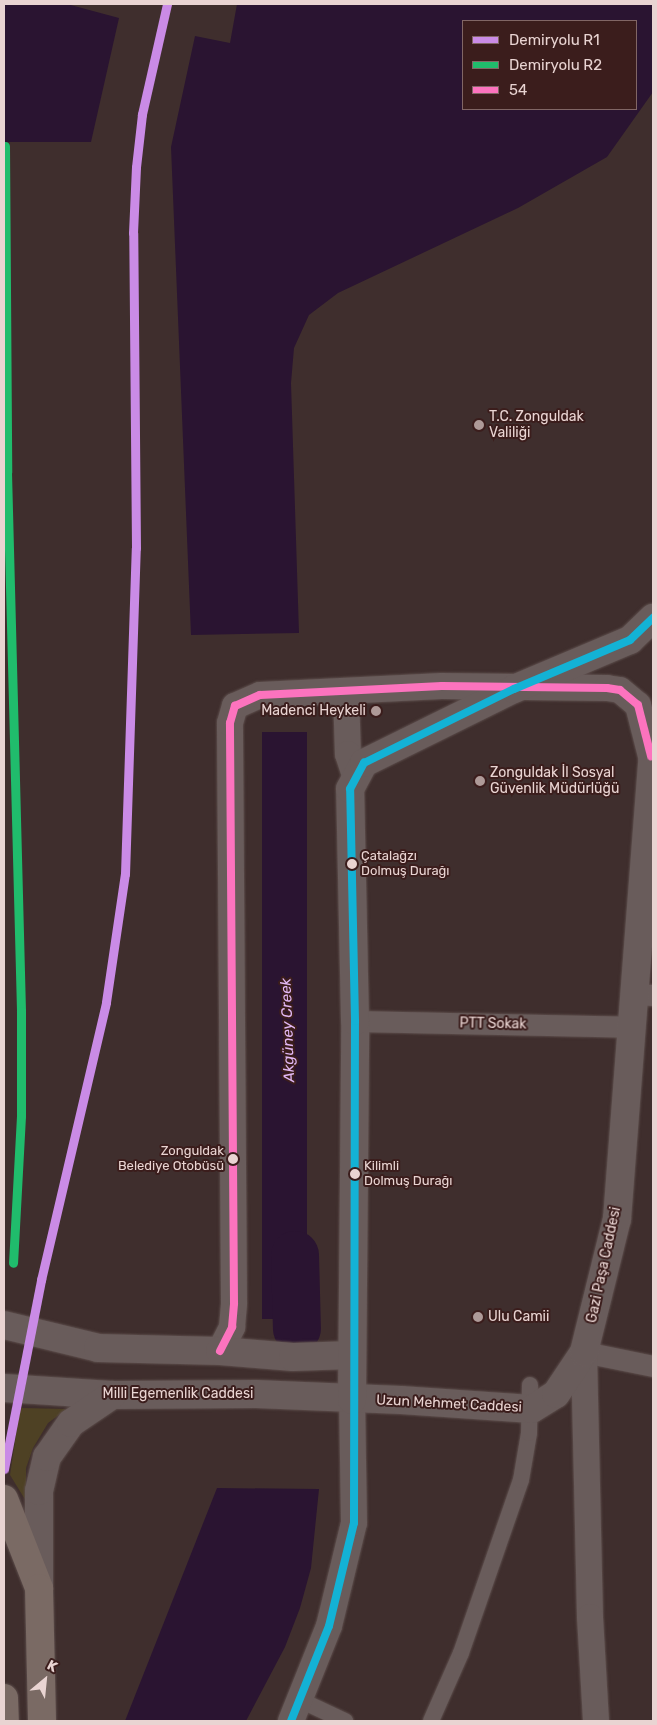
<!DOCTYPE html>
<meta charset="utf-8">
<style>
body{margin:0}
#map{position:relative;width:657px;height:1725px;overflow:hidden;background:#3f2e2d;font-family:Rubik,sans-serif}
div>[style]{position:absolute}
.green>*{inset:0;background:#4e4124}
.water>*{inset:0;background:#2a1431;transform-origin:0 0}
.river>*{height:48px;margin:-24px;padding:0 24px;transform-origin:24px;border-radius:24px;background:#2a1431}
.roads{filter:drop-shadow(0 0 1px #5c4d4b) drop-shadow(0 0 1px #5c4d4b)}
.pedestrian>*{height:16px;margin:-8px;padding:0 8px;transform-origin:8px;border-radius:8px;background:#695c5b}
.minor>*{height:21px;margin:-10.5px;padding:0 10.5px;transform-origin:10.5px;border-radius:10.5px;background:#695c5b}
.tertiary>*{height:26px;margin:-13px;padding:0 13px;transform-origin:13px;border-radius:13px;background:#695c5b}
.secondary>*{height:28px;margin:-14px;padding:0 14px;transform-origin:14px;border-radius:14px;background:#695c5b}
.trunk>*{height:28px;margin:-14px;padding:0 14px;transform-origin:14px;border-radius:14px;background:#7a6a64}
.bus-1>*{height:8px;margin:-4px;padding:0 4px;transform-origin:4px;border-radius:4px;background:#fc73be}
.bus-2>*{height:8px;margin:-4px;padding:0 4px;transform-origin:4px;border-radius:4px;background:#13b2d5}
.rail-1>*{height:9px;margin:-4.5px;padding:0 4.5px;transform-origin:4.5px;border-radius:4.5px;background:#ca8be6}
.rail-2>*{height:9px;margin:-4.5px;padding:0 4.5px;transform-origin:4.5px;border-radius:4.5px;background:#20bc6c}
.dots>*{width:14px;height:14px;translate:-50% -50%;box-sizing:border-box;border:2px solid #3b1d1c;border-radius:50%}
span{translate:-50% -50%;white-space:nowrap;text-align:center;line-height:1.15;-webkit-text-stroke:4px #3b1d1c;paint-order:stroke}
.bus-label{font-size:13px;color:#e9d4d2}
.left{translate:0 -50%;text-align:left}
.right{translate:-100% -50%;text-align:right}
.poi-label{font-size:14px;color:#e9d4d2}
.street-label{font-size:14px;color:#e9d4d2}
.water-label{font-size:15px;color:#e1b7f4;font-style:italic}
.frame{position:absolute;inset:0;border:5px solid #e9d4d2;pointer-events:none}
.legend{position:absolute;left:462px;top:20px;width:175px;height:90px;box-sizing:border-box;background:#3b1d1c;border:1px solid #816665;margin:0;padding:6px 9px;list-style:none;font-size:15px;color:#e9d4d2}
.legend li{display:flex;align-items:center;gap:10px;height:25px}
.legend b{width:25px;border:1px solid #816665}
.north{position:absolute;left:20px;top:1655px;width:50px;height:50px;-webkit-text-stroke:4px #3b1d1c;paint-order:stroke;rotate:28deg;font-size:14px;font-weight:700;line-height:20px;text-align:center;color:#e9d4d2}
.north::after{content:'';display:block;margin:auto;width:18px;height:22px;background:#e9d4d2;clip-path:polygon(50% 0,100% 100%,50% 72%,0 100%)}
</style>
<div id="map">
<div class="green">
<i style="clip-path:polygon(20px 1408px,67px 1409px,48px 1423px,33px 1448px,26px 1468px,26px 1501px,10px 1475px)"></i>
</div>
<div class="water">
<i style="clip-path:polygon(4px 4px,67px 4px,119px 18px,91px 142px,4px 142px)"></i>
<i style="clip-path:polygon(evenodd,237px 4px,653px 4px,653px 92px,607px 157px,518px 208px,338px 293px,309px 315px,294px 348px,291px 383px,299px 633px,191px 635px,171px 147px,195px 36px,230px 43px,237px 4px,463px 21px,636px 21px,636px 109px,463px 109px,463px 21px)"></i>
<i style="left:262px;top:732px;width:45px;height:587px"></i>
<i style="clip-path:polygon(217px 1488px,319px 1489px,311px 1568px,300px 1608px,285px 1647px,246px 1721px,125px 1721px)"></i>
</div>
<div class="river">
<i style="left:295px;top:1255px;width:74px;rotate:88.5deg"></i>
</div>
<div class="roads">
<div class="pedestrian">
<i style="left:300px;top:1700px;width:50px;rotate:25deg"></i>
<i style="left:431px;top:1721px;width:74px;rotate:-66.2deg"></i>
<i style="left:461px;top:1653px;width:183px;rotate:-70.9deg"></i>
<i style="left:521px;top:1480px;width:48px;rotate:-80.3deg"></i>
<i style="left:529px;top:1433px;width:48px;rotate:-88.8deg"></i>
</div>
<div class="minor">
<i style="left:633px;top:994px;width:20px;rotate:3deg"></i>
<i style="left:355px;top:1021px;width:275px;rotate:1.2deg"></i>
<i style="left:584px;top:1352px;width:70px;rotate:11.5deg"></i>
</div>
<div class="tertiary">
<i style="left:346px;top:692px;width:62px;rotate:88.2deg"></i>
<i style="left:348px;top:754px;width:25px;rotate:72deg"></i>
<i style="left:220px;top:1351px;width:27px;rotate:-63deg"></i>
<i style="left:232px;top:1327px;width:24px;rotate:-85deg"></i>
<i style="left:234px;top:1303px;width:580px;rotate:-90.4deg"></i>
<i style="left:230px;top:723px;width:18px;rotate:-74deg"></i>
<i style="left:235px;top:706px;width:27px;rotate:-24deg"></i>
<i style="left:260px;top:695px;width:182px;rotate:-2.8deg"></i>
<i style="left:442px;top:686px;width:165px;rotate:0.7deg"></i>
<i style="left:607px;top:688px;width:13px;rotate:9deg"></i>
<i style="left:620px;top:690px;width:23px;rotate:40deg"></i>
<i style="left:638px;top:705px;width:53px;rotate:75.7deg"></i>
<i style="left:584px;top:1352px;width:265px;rotate:88.7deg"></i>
<i style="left:590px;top:1617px;width:104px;rotate:86.7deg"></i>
<i style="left:291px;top:1721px;width:102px;rotate:-68.2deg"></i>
<i style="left:329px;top:1626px;width:106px;rotate:-76.4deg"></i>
<i style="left:354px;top:1523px;width:123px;rotate:-90.9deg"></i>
</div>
<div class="secondary">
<i style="left:4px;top:1325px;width:97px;rotate:13.7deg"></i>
<i style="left:98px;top:1348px;width:122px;rotate:1.4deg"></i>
<i style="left:220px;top:1351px;width:73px;rotate:4.7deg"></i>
<i style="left:293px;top:1357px;width:59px;rotate:-1.9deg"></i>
<i style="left:4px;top:1388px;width:108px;rotate:3.7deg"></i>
<i style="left:112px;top:1395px;width:144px;rotate:-0.4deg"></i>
<i style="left:256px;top:1394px;width:145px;rotate:2.4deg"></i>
<i style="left:401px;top:1400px;width:131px;rotate:3.9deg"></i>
<i style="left:532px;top:1409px;width:28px;rotate:-32deg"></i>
<i style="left:556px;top:1394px;width:50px;rotate:-56.3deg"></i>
<i style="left:584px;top:1352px;width:137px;rotate:-76.1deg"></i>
<i style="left:617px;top:1219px;width:471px;rotate:-85.6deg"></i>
<i style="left:352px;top:1400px;width:379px;rotate:-89.5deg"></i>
<i style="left:355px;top:1021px;width:232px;rotate:-91.2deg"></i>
<i style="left:350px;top:789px;width:30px;rotate:-62deg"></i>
<i style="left:364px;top:763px;width:167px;rotate:-26.3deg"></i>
<i style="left:514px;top:689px;width:126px;rotate:-22.9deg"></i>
<i style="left:630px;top:640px;width:32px;rotate:-44deg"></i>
<i style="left:39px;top:1587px;width:96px;rotate:-90deg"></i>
<i style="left:39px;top:1491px;width:35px;rotate:-77deg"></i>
<i style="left:47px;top:1457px;width:42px;rotate:-54.8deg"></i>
<i style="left:71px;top:1423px;width:50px;rotate:-34.3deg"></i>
</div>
<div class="trunk">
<i style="left:4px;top:1499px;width:96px;rotate:68.5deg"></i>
<i style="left:39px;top:1588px;width:133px;rotate:88.7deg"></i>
<i style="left:4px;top:1698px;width:23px;rotate:88deg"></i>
</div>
</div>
<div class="bus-1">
<i style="left:220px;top:1351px;width:27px;rotate:-63deg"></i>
<i style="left:232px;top:1327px;width:24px;rotate:-85deg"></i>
<i style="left:234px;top:1303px;width:580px;rotate:-90.4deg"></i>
<i style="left:230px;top:723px;width:18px;rotate:-74deg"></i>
<i style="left:235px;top:706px;width:27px;rotate:-24deg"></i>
<i style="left:260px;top:695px;width:182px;rotate:-2.8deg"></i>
<i style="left:442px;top:686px;width:165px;rotate:0.7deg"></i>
<i style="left:607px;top:688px;width:13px;rotate:9deg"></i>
<i style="left:620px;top:690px;width:23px;rotate:40deg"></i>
<i style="left:638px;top:705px;width:53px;rotate:75.7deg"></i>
</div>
<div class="bus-2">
<i style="left:291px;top:1721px;width:102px;rotate:-68.2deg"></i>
<i style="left:329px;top:1626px;width:106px;rotate:-76.4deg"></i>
<i style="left:354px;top:1523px;width:502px;rotate:-89.89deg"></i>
<i style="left:355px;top:1021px;width:232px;rotate:-91.2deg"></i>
<i style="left:350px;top:789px;width:30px;rotate:-62deg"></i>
<i style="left:364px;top:763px;width:167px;rotate:-26.3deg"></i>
<i style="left:514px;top:689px;width:126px;rotate:-22.9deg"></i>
<i style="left:630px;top:640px;width:32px;rotate:-44deg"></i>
</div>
<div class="rail-1">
<i style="left:4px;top:1469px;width:193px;rotate:-78.9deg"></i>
<i style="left:41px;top:1280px;width:285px;rotate:-76.8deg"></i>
<i style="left:106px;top:1002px;width:129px;rotate:-81.6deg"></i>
<i style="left:125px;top:874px;width:326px;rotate:-88.1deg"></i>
<i style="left:136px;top:548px;width:315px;rotate:-90.5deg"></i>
<i style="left:133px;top:233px;width:66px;rotate:-87.4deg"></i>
<i style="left:136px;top:167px;width:53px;rotate:-83.5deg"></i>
<i style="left:142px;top:114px;width:113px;rotate:-77.2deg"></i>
</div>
<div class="rail-2">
<i style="left:5px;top:146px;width:326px;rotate:89.6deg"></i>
<i style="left:7px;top:472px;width:539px;rotate:88.51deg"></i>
<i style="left:21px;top:1011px;width:105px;rotate:90deg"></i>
<i style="left:21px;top:1116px;width:147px;rotate:93.1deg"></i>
</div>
<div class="dots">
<i style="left:479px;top:425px;background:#ae9a98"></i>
<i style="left:376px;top:711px;background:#ae9a98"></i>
<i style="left:480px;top:781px;background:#ae9a98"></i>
<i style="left:352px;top:864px;background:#e9d4d2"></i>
<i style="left:233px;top:1159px;background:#e9d4d2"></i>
<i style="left:355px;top:1174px;background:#e9d4d2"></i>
<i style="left:478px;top:1317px;background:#ae9a98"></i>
</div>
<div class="bus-label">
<span class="left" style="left:361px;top:864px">Çatalağzı<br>Dolmuş Durağı</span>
<span class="right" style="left:224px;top:1159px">Zonguldak<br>Belediye Otobüsü</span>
<span class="left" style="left:364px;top:1174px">Kilimli<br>Dolmuş Durağı</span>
</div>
<div class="poi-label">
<span class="left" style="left:489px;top:425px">T.C. Zonguldak<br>Valiliği</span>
<span class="right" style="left:366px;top:711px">Madenci Heykeli</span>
<span class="left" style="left:490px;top:781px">Zonguldak İl Sosyal<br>Güvenlik Müdürlüğü</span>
<span class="left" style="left:488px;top:1317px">Ulu Camii</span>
</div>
<div class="street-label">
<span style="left:493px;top:1024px;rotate:1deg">PTT Sokak</span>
<span style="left:604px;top:1265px;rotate:-78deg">Gazi Paşa Caddesi</span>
<span style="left:178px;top:1394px">Milli Egemenlik Caddesi</span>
<span style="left:449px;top:1404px;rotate:3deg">Uzun Mehmet Caddesi</span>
</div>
<div class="water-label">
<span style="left:288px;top:1030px;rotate:-92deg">Akgüney Creek</span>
</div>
<div class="frame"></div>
<ul class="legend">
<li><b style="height:6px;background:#ca8be6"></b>Demiryolu R1</li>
<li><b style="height:6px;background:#20bc6c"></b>Demiryolu R2</li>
<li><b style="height:6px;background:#fc73be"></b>54</li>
</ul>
<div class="north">K</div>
</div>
